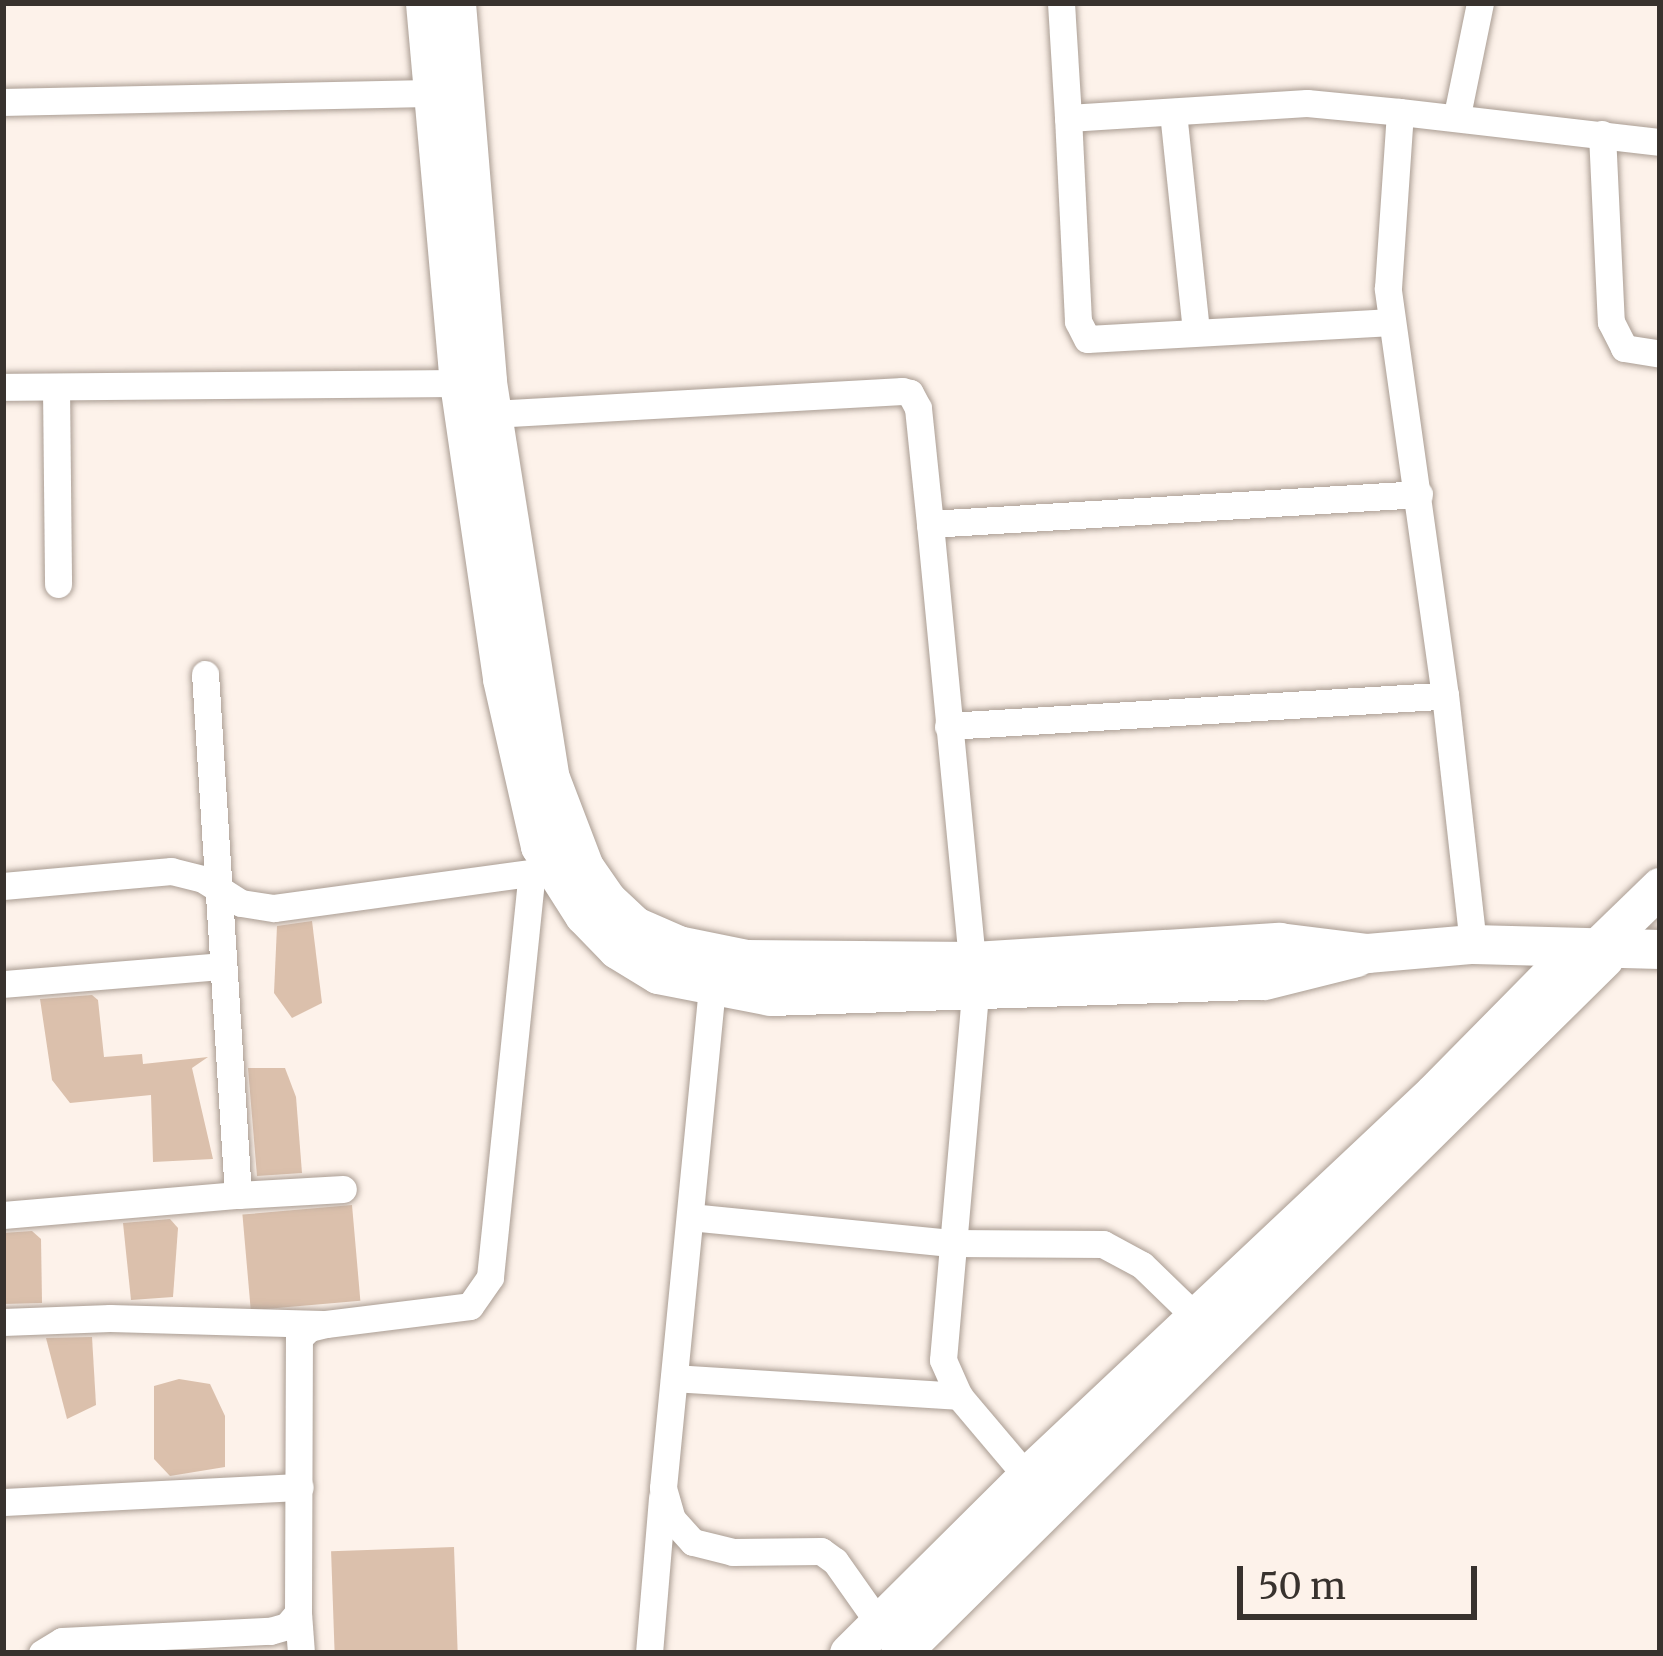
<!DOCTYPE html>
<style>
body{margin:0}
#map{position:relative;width:1663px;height:1656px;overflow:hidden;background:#fdf2ea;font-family:Merriweather,serif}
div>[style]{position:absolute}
.building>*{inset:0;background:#dbc0ac;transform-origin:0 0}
.roads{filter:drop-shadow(0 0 3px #aa9d93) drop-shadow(0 0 3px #aa9d93)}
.street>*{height:27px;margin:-13.5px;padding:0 13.5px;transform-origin:13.5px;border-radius:13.5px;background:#fff}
.secondary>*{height:39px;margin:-19.5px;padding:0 19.5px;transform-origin:19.5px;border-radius:19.5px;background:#fff}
span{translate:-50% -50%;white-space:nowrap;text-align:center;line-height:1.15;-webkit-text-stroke:9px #fdf2ea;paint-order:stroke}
.frame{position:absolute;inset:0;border:6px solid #38322e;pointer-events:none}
.scale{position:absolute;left:1237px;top:1566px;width:240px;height:54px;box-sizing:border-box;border:6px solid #38322e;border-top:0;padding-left:15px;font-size:36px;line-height:42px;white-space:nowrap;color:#38322e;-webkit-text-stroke:9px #fdf2ea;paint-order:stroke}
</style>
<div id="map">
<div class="building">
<i style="clip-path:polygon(312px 921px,322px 1003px,292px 1018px,274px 993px,277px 926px)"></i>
<i style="clip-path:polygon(92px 995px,98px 1000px,104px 1057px,142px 1054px,143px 1064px,208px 1057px,192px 1068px,213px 1159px,153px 1162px,151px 1095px,70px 1103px,52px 1080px,40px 999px)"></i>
<i style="clip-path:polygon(248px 1068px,285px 1068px,296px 1097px,302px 1173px,257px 1176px)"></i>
<i style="left:352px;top:1205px;width:96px;height:110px;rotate:85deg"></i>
<i style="clip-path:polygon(170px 1219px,178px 1228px,173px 1297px,131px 1300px,123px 1223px)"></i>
<i style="clip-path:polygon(32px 1231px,41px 1239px,42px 1303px,3px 1304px,3px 1233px)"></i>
<i style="clip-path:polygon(92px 1337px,96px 1405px,67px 1419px,46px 1338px)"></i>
<i style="clip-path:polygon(179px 1379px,210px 1384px,225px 1416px,225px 1467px,170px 1476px,154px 1459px,154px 1386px)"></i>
<i style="left:454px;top:1547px;width:106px;height:123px;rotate:88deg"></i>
</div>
<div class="roads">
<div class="street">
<i style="left:1061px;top:3px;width:115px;rotate:86.5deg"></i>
<i style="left:3px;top:102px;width:448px;rotate:-1.2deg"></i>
<i style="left:1173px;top:112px;width:220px;rotate:84deg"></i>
<i style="left:1457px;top:115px;width:114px;rotate:-78.4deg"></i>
<i style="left:1602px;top:134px;width:188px;rotate:87.3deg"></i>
<i style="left:1611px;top:322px;width:29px;rotate:63deg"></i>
<i style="left:1624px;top:348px;width:36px;rotate:9deg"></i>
<i style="left:1392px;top:322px;width:305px;rotate:176.8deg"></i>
<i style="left:1087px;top:339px;width:20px;rotate:-117deg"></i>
<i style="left:1078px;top:321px;width:203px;rotate:-92.8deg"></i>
<i style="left:1068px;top:118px;width:239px;rotate:-3.6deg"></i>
<i style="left:1307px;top:103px;width:93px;rotate:5.5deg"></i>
<i style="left:3px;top:387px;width:470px;rotate:-0.5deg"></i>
<i style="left:56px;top:387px;width:197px;rotate:89.4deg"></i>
<i style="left:492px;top:414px;width:411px;rotate:-3.2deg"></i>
<i style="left:902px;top:391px;width:8px;rotate:14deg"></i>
<i style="left:910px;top:393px;width:17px;rotate:62deg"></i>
<i style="left:918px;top:408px;width:117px;rotate:84.1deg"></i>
<i style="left:930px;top:524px;width:490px;rotate:-3.5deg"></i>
<i style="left:930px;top:524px;width:472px;rotate:84.5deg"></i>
<i style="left:975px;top:994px;width:367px;rotate:95deg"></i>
<i style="left:943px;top:1360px;width:39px;rotate:66deg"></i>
<i style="left:959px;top:1396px;width:118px;rotate:49.8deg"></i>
<i style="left:948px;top:726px;width:498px;rotate:-3.5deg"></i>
<i style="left:3px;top:886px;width:169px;rotate:-5.1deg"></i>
<i style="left:171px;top:871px;width:33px;rotate:14deg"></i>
<i style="left:203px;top:879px;width:45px;rotate:32.3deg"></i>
<i style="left:241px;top:903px;width:33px;rotate:9deg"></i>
<i style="left:274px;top:908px;width:274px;rotate:-7.8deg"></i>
<i style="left:1473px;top:944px;width:250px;rotate:-96.4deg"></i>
<i style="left:1445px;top:696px;width:412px;rotate:-98deg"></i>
<i style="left:1388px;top:288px;width:176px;rotate:-86.1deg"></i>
<i style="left:1400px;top:112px;width:262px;rotate:6.6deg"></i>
<i style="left:3px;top:984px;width:220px;rotate:-4.7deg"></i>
<i style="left:712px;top:987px;width:503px;rotate:95.59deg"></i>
<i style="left:663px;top:1488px;width:32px;rotate:74deg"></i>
<i style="left:672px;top:1519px;width:31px;rotate:48deg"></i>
<i style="left:693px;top:1542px;width:41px;rotate:14deg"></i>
<i style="left:733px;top:1552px;width:88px;rotate:-0.7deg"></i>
<i style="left:821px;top:1551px;width:17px;rotate:36deg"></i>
<i style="left:835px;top:1561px;width:92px;rotate:54.8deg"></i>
<i style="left:238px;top:1195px;width:105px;rotate:-3.3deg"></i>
<i style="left:3px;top:1215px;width:236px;rotate:-4.9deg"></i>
<i style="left:238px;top:1195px;width:522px;rotate:-93.62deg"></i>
<i style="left:690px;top:1217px;width:262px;rotate:5.7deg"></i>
<i style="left:951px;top:1243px;width:152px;rotate:0.4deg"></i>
<i style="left:1103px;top:1244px;width:44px;rotate:28.3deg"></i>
<i style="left:1142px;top:1265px;width:92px;rotate:44.1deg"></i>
<i style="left:3px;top:1322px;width:107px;rotate:-2.1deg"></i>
<i style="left:110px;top:1318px;width:212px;rotate:1.6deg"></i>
<i style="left:674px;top:1378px;width:286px;rotate:3.6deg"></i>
<i style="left:3px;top:1502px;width:297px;rotate:-2.9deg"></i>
<i style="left:298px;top:1613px;width:40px;rotate:85.7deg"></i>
<i style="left:42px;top:1653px;width:23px;rotate:-31deg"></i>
<i style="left:62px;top:1641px;width:208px;rotate:-2.8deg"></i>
<i style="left:270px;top:1631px;width:18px;rotate:-16deg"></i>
<i style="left:287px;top:1626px;width:17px;rotate:-50deg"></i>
<i style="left:298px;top:1613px;width:275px;rotate:-89.8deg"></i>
<i style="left:299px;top:1338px;width:14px;rotate:-45deg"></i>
<i style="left:309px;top:1328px;width:17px;rotate:-13deg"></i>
<i style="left:326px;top:1324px;width:145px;rotate:-7.1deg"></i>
<i style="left:470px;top:1306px;width:35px;rotate:-55deg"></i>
<i style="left:490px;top:1277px;width:406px;rotate:-84.1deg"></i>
<i style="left:649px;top:1653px;width:156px;rotate:-85.2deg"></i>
</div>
<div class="secondary">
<i style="left:425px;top:3px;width:382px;rotate:84.9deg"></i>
<i style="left:459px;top:383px;width:299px;rotate:81.7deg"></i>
<i style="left:502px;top:679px;width:171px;rotate:77.2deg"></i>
<i style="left:540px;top:846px;width:82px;rotate:57.5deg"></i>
<i style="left:584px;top:915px;width:47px;rotate:45.9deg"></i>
<i style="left:617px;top:949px;width:48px;rotate:31.4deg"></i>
<i style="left:658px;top:974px;width:114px;rotate:11.1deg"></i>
<i style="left:770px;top:996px;width:494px;rotate:-1.9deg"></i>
<i style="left:1264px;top:980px;width:95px;rotate:-14deg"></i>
<i style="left:456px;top:3px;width:380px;rotate:85.3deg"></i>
<i style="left:487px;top:382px;width:401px;rotate:81deg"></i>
<i style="left:550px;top:778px;width:95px;rotate:69.1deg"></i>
<i style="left:584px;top:867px;width:40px;rotate:55.1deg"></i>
<i style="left:607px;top:900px;width:38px;rotate:43deg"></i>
<i style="left:635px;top:926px;width:47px;rotate:23.8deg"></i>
<i style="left:678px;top:945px;width:69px;rotate:11.6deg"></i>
<i style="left:746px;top:959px;width:228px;rotate:0.5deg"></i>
<i style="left:974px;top:961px;width:306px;rotate:-3.6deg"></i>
<i style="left:1279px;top:942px;width:89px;rotate:7.1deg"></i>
<i style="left:1367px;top:953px;width:106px;rotate:-4.9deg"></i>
<i style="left:1473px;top:944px;width:187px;rotate:1.5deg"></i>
<i style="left:1595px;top:950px;width:91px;rotate:-44.1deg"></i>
<i style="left:849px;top:1653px;width:250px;rotate:-44.8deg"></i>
<i style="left:1026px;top:1477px;width:560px;rotate:-43.26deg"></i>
<i style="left:1434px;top:1093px;width:204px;rotate:-45.4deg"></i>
<i style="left:900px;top:1653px;width:989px;rotate:-44.63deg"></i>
</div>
</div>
<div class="frame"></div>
<div class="scale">50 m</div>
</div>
